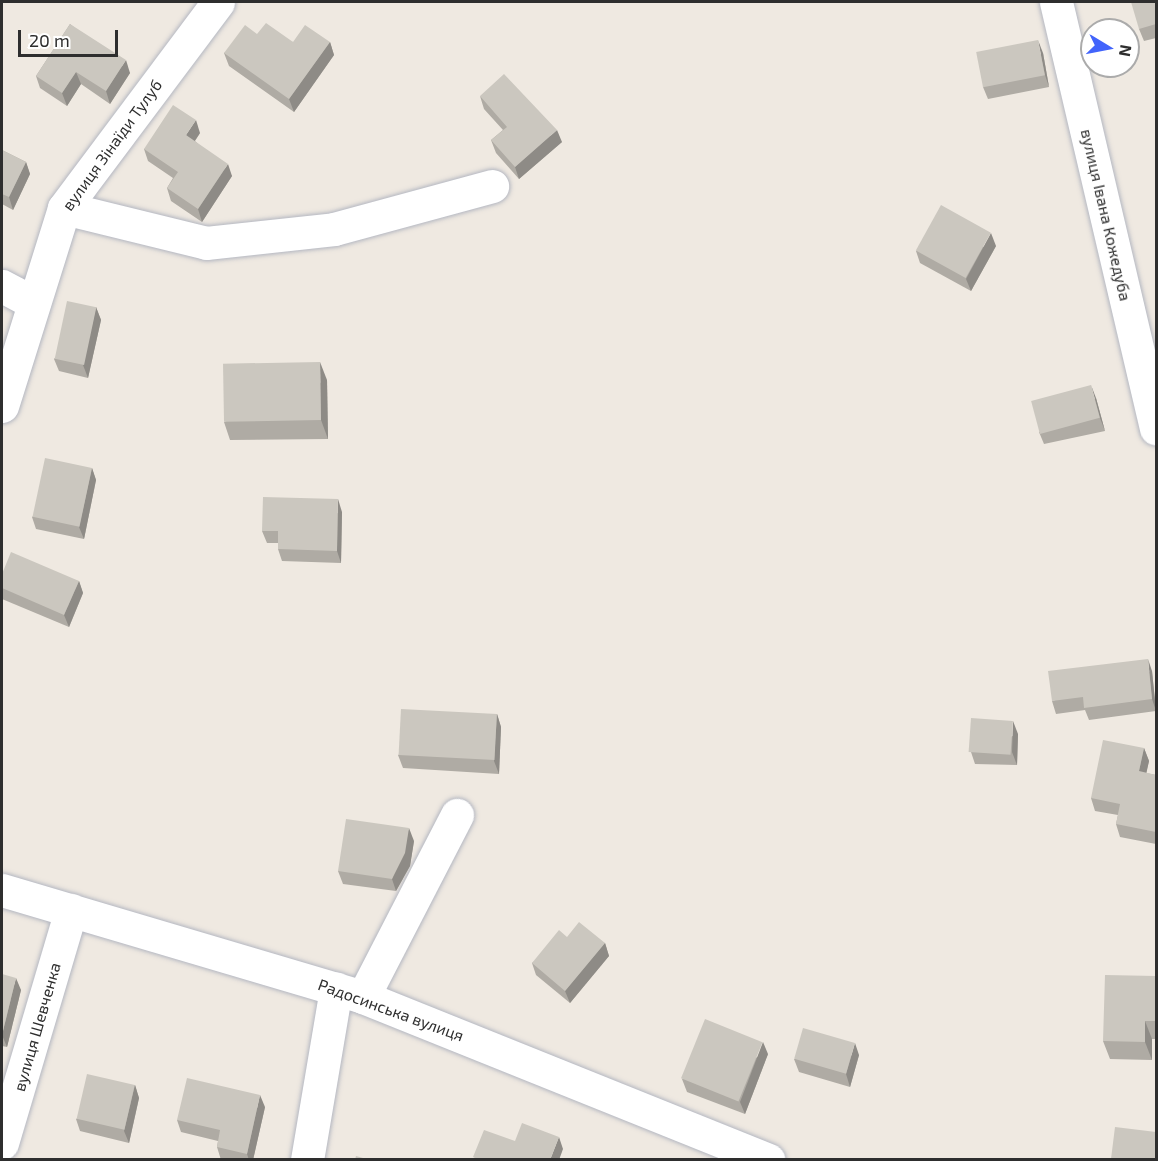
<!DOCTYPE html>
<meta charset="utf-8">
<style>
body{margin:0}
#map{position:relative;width:1158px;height:1161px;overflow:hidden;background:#efe9e1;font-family:"Exo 2",sans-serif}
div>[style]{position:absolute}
.roads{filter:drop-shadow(0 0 2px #b4b7c1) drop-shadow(0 0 2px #b4b7c1)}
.minor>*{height:33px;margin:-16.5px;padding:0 16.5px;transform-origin:16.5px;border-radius:16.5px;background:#fff}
.wall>*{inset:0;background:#afaba4}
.shaded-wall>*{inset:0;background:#8e8b86}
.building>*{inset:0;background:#cbc7bf;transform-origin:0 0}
span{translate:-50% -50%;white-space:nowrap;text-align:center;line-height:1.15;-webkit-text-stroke:4.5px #fff;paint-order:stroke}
.street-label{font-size:16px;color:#2e2e2e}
.frame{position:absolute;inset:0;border:3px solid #2e2e2e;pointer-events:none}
.north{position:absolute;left:1080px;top:18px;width:60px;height:60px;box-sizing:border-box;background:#fff;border:2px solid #ababab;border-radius:50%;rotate:100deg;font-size:16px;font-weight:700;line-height:24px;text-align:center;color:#2e2e2e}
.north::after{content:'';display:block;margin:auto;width:21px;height:27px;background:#4264fb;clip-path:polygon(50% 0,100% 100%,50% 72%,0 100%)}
.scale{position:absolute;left:18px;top:30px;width:100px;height:27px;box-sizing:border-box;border:3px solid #2e2e2e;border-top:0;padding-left:8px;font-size:18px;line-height:21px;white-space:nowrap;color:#2e2e2e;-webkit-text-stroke:4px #fff;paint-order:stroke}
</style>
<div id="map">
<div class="roads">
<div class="minor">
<i style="left:1056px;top:2px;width:438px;rotate:76.8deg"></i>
<i style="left:64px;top:208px;width:146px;rotate:13.8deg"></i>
<i style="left:206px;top:243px;width:129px;rotate:-6.2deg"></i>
<i style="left:334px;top:229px;width:164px;rotate:-15.2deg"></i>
<i style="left:2px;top:286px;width:36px;rotate:28deg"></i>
<i style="left:2px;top:406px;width:207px;rotate:-72.6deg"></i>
<i style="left:64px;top:208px;width:257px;rotate:-53.2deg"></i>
<i style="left:2px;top:890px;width:377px;rotate:16.5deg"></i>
<i style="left:363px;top:997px;width:437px;rotate:21.9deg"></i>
<i style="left:363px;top:997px;width:205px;rotate:-62.7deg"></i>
<i style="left:2px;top:1143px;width:243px;rotate:-73.5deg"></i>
<i style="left:307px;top:1160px;width:174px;rotate:-80.4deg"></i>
</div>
</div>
<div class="wall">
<i style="clip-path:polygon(1156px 2px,1156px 38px,1144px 41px,1139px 29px)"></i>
<i style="clip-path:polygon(70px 24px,130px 73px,110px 104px,81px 84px,67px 106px,40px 88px,36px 76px)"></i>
<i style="clip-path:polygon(257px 34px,293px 42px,330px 42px,334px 55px,294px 112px,229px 66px,224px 53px)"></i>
<i style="clip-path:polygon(1043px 53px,1049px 87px,988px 99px,983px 87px)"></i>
<i style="clip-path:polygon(480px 96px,562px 142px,519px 179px,496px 153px,491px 140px,503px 130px,484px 109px)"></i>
<i style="clip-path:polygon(200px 133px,195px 141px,232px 176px,202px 222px,171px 201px,167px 188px,173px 178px,148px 161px,144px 149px)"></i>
<i style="clip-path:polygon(2px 150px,26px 162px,30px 174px,13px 210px,2px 204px)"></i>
<i style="clip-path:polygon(996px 246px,971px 291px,920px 263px,916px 251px)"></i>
<i style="clip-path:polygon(96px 307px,101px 320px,88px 378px,59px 371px,54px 359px)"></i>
<i style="clip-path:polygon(327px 380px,328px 439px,230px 440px,224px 422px)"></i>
<i style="clip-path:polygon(1096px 398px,1105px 431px,1044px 444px,1039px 432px)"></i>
<i style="clip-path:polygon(92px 468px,96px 480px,84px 539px,36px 529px,32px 517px)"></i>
<i style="clip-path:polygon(342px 512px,341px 563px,282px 561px,278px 549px,278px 543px,267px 543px,262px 531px)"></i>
<i style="clip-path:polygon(2px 574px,79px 581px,83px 593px,69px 627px,2px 599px)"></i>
<i style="clip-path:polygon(1152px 671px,1156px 711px,1089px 720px,1085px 710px,1056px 714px,1052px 701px)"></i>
<i style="clip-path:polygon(497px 714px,501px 727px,499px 774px,403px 768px,398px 755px)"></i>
<i style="clip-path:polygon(1018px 734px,1017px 765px,975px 764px,971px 752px)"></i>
<i style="clip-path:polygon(1144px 748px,1149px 761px,1146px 773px,1156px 775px,1156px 844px,1120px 837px,1116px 824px,1118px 815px,1095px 811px,1091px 798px)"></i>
<i style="clip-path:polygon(414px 841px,410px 866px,396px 891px,343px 884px,338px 871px)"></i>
<i style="clip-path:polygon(567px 937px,605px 943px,609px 956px,570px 1003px,536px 975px,532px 963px)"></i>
<i style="clip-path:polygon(2px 974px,21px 990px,7px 1047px,2px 1046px)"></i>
<i style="clip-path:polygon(1156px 976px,1156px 1039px,1152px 1039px,1152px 1060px,1110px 1059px,1103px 1041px)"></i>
<i style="clip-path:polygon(768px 1054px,745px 1114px,687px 1092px,682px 1079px)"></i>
<i style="clip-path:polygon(859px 1055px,850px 1087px,799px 1072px,794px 1059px)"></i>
<i style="clip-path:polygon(135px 1085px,139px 1098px,129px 1143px,80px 1131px,76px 1119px)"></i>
<i style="clip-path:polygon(265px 1107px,253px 1160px,221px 1160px,217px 1147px,218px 1141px,181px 1132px,177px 1120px)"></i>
</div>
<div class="shaded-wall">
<i style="clip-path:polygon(1038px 40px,1043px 53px,1049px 87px,1045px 75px)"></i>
<i style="clip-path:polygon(330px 42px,334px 55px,294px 112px,289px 99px)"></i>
<i style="clip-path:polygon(126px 60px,130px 73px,110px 104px,106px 91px)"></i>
<i style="clip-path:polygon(76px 72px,81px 84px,67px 106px,62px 93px)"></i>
<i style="clip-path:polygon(196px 120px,200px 133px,190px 148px,186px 135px)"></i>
<i style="clip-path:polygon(557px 130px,562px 142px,519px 179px,515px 167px)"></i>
<i style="clip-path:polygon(26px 162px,30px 174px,13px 210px,9px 197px)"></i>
<i style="clip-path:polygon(228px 164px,232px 176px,202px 222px,198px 209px)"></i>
<i style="clip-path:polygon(991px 233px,996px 246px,971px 291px,966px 279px)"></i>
<i style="clip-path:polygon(96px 307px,101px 320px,88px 378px,83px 365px)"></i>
<i style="clip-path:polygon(320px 362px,327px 380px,328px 439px,321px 420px)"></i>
<i style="clip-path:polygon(1091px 385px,1096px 398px,1105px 431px,1100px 418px)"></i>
<i style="clip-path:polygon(92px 468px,96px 480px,84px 539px,79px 527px)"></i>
<i style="clip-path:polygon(338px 499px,342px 512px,341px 563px,337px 551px)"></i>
<i style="clip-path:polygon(79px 581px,83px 593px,69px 627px,64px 615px)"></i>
<i style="clip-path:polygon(1148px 659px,1152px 671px,1156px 711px,1152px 699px)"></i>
<i style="clip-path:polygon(497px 714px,501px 727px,499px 774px,494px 761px)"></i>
<i style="clip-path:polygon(1013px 721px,1018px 734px,1017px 765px,1012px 752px)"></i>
<i style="clip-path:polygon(1144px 748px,1149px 761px,1144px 784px,1139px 771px)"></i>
<i style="clip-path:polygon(409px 828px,414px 841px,410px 866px,396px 891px,392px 879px)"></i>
<i style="clip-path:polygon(605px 943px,609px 956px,570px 1003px,565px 991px)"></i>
<i style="clip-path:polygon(16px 978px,21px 990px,7px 1047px,2px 1035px)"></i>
<i style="clip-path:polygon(1145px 1021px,1152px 1039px,1152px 1060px,1145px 1042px)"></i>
<i style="clip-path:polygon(763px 1042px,768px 1054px,745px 1114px,740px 1102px)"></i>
<i style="clip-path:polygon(855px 1043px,859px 1055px,850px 1087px,846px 1074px)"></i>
<i style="clip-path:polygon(135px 1085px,139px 1098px,129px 1143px,124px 1131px)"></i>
<i style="clip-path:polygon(260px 1095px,265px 1107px,253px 1160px,249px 1160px,247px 1154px)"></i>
<i style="clip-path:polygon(559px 1137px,563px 1149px,559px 1160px,550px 1160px)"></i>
</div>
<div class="building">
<i style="clip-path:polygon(1131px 2px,1156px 2px,1156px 24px,1139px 29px)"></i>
<i style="clip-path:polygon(266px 23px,293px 42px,305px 25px,330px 42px,289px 99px,224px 53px,245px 25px,257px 34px)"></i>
<i style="clip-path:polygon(70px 24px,126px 60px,106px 91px,76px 72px,62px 93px,36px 76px)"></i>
<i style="left:1038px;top:40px;width:36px;height:63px;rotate:79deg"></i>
<i style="clip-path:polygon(504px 74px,557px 130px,515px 167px,491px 140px,507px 127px,480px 96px)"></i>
<i style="clip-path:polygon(173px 105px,196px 120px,186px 135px,228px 164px,198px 209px,167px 188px,178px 172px,144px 149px)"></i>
<i style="clip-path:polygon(2px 150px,26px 162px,9px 197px,2px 194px)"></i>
<i style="left:941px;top:205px;width:57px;height:52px;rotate:29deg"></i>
<i style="left:67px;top:301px;width:30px;height:59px;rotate:12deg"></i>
<i style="left:320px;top:362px;width:58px;height:97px;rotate:89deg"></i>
<i style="left:1091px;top:385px;width:34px;height:62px;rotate:75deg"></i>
<i style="left:45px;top:458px;width:48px;height:60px;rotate:12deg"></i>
<i style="clip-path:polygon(263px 497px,338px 499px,337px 551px,278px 549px,278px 531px,262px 531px)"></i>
<i style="clip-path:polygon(11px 552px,79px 581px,64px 615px,2px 588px,2px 574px)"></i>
<i style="clip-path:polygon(1148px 659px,1152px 699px,1084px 708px,1083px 697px,1052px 701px,1048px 671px)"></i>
<i style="left:401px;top:709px;width:96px;height:46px;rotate:3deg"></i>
<i style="left:971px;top:718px;width:42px;height:34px;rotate:4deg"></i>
<i style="clip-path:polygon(1103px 740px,1144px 748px,1139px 771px,1156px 775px,1156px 832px,1116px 824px,1120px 804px,1091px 798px)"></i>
<i style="clip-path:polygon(346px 819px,409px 828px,405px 853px,392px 879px,338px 871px)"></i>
<i style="clip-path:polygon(579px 922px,605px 943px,565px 991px,532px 963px,559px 930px,567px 937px)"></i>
<i style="clip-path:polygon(2px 974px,16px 978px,2px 1035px)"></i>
<i style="clip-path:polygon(1105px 975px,1156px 976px,1156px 1021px,1145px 1021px,1145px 1042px,1103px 1041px)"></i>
<i style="left:705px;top:1019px;width:62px;height:64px;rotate:22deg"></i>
<i style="left:803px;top:1028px;width:54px;height:32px;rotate:16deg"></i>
<i style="left:87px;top:1074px;width:49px;height:46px;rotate:13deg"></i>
<i style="clip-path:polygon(187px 1078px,260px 1095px,247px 1154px,217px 1147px,220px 1130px,177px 1120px)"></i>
<i style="clip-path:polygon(522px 1123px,559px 1137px,550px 1160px,479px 1160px,473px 1157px,484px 1130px,515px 1141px)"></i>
<i style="clip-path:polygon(1115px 1127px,1156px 1132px,1156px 1160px,1111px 1159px)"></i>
<i style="clip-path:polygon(356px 1156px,370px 1160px,355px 1160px)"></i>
</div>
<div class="street-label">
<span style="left:112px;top:145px;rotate:-54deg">вулиця Зінаїди Тулуб</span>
<span style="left:1106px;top:215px;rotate:77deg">вулиця Івана Кожедуба</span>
<span style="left:391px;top:1010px;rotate:20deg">Радосинська вулиця</span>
<span style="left:37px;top:1027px;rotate:-74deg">вулиця Шевченка</span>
</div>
<div class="frame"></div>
<div class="north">N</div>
<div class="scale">20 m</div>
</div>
